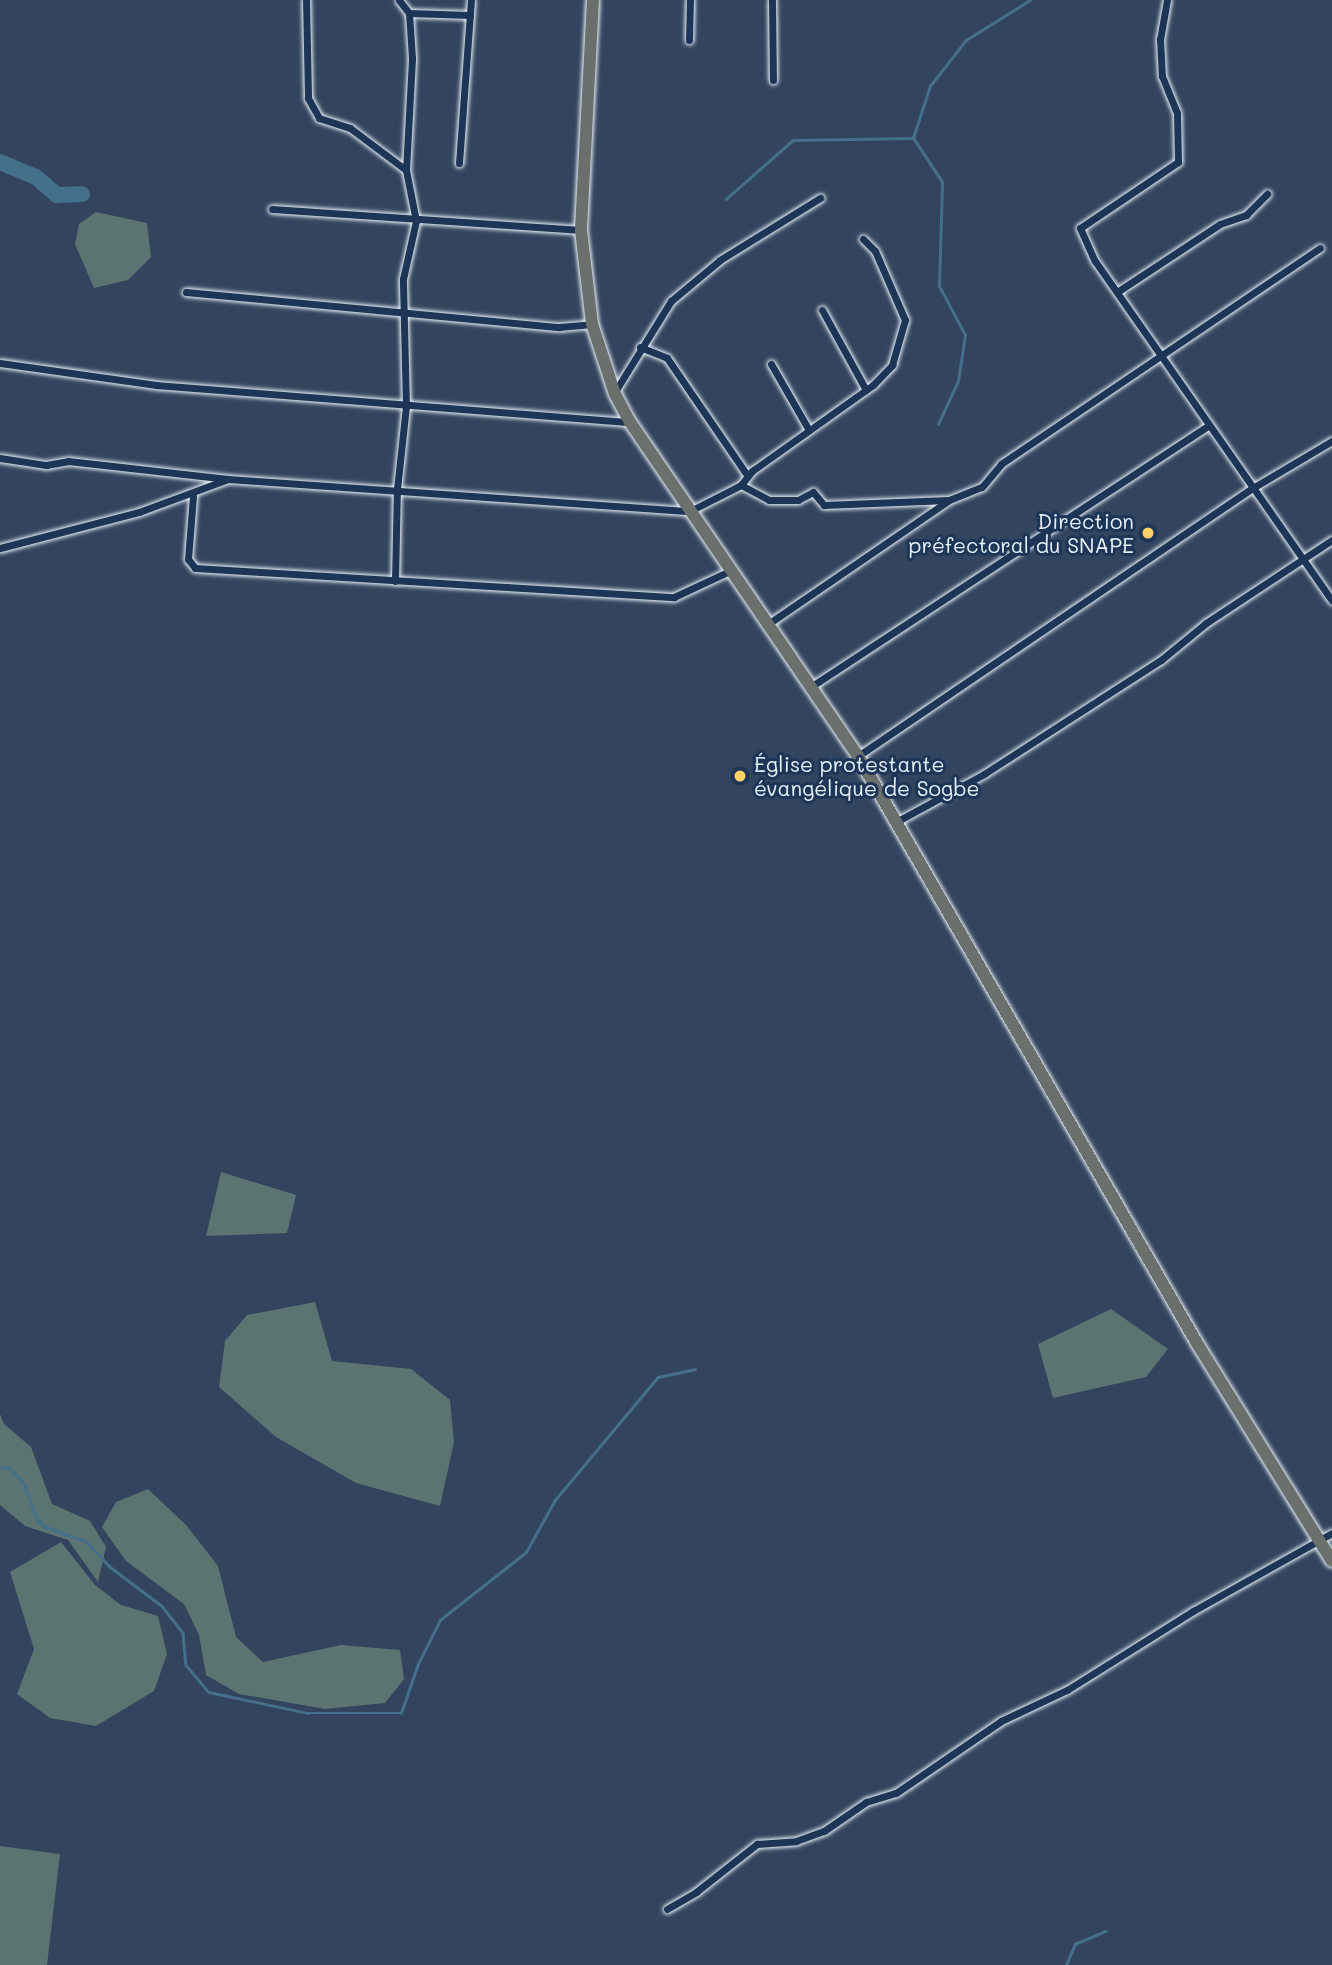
<!DOCTYPE html>
<meta charset="utf-8">
<style>
body{margin:0}
#map{position:relative;width:1332px;height:1965px;overflow:hidden;background:#33445e;font-family:Mali,sans-serif}
div>[style]{position:absolute}
.green>*{inset:0;background:#5b7471}
.stream>*{height:2.5px;margin:-1.25px;padding:0 1.25px;transform-origin:1.25px;border-radius:1.25px;background:#45708a}
.river>*{height:16px;margin:-8px;padding:0 8px;transform-origin:8px;border-radius:8px;background:#45708a}
.roads{filter:drop-shadow(0 0 2px #e8f1f8) drop-shadow(0 0 2px #e8f1f8)}
.street>*{height:7px;margin:-3.5px;padding:0 3.5px;transform-origin:3.5px;border-radius:3.5px;background:#1d3557}
.highway>*{height:12px;margin:-6px;padding:0 6px;transform-origin:6px;border-radius:6px;background:#6b706d}
.dots>*{width:19px;height:19px;translate:-50% -50%;box-sizing:border-box;border:4px solid #1d3557;border-radius:50%}
span{translate:-50% -50%;white-space:nowrap;text-align:center;line-height:1.15;-webkit-text-stroke:6px #1d3557;paint-order:stroke}
.poi-label{font-size:21px;color:#e8f1f8}
.right{translate:-100% -50%;text-align:right}
.left{translate:0 -50%;text-align:left}
</style>
<div id="map">
<div class="green">
<i style="clip-path:polygon(96px 212px,147px 223px,151px 257px,128px 280px,94px 288px,75px 244px,79px 224px)"></i>
<i style="clip-path:polygon(221px 1172px,296px 1195px,287px 1233px,206px 1236px)"></i>
<i style="clip-path:polygon(315px 1302px,332px 1361px,411px 1369px,450px 1400px,454px 1442px,440px 1506px,356px 1483px,276px 1437px,219px 1387px,225px 1341px,247px 1315px)"></i>
<i style="clip-path:polygon(1111px 1309px,1168px 1349px,1146px 1377px,1053px 1398px,1038px 1344px)"></i>
<i style="clip-path:polygon(0 1414px,4px 1424px,31px 1447px,52px 1504px,90px 1521px,106px 1547px,98px 1582px,68px 1540px,25px 1526px,0 1505px)"></i>
<i style="clip-path:polygon(148px 1489px,187px 1526px,218px 1566px,236px 1637px,263px 1662px,341px 1645px,400px 1650px,404px 1679px,385px 1703px,325px 1709px,239px 1694px,206px 1675px,199px 1635px,184px 1604px,126px 1561px,102px 1527px,116px 1502px)"></i>
<i style="clip-path:polygon(61px 1542px,95px 1585px,121px 1605px,158px 1616px,167px 1654px,154px 1691px,96px 1726px,50px 1718px,17px 1694px,34px 1649px,10px 1572px)"></i>
<i style="clip-path:polygon(0 1846px,60px 1854px,47px 1965px,0 1965px)"></i>
</div>
<div class="stream">
<i style="left:726px;top:199px;width:89px;rotate:-41.4deg"></i>
<i style="left:793px;top:140px;width:120px;rotate:-1deg"></i>
<i style="left:938px;top:424px;width:47px;rotate:-65.1deg"></i>
<i style="left:958px;top:381px;width:47px;rotate:-81.3deg"></i>
<i style="left:965px;top:335px;width:55px;rotate:-118deg"></i>
<i style="left:939px;top:286px;width:104px;rotate:-88.3deg"></i>
<i style="left:942px;top:182px;width:53px;rotate:-123.4deg"></i>
<i style="left:913px;top:138px;width:55px;rotate:-71.9deg"></i>
<i style="left:930px;top:86px;width:58px;rotate:-52deg"></i>
<i style="left:966px;top:40px;width:75px;rotate:-32deg"></i>
<i style="left:0;top:1467px;width:9px;rotate:6deg"></i>
<i style="left:9px;top:1468px;width:21px;rotate:45deg"></i>
<i style="left:24px;top:1483px;width:37px;rotate:70deg"></i>
<i style="left:37px;top:1518px;width:11px;rotate:49deg"></i>
<i style="left:44px;top:1526px;width:46px;rotate:20.4deg"></i>
<i style="left:87px;top:1542px;width:33px;rotate:47deg"></i>
<i style="left:109px;top:1566px;width:66px;rotate:37deg"></i>
<i style="left:162px;top:1606px;width:34px;rotate:52deg"></i>
<i style="left:183px;top:1633px;width:32px;rotate:85deg"></i>
<i style="left:186px;top:1665px;width:35px;rotate:50deg"></i>
<i style="left:209px;top:1692px;width:101px;rotate:12deg"></i>
<i style="left:308px;top:1713px;width:93px"></i>
<i style="left:401px;top:1713px;width:52px;rotate:-70.9deg"></i>
<i style="left:418px;top:1664px;width:49px;rotate:-63.4deg"></i>
<i style="left:440px;top:1620px;width:110px;rotate:-38.3deg"></i>
<i style="left:526px;top:1552px;width:60px;rotate:-60.9deg"></i>
<i style="left:555px;top:1500px;width:160px;rotate:-50.1deg"></i>
<i style="left:658px;top:1377px;width:38px;rotate:-12deg"></i>
<i style="left:1066px;top:1965px;width:23px;rotate:-67deg"></i>
<i style="left:1075px;top:1944px;width:33px;rotate:-23deg"></i>
</div>
<div class="river">
<i style="left:0;top:162px;width:39px;rotate:23deg"></i>
<i style="left:36px;top:177px;width:28px;rotate:41deg"></i>
<i style="left:57px;top:195px;width:25px;rotate:-2deg"></i>
</div>
<div class="roads">
<div class="street">
<i style="left:306px;top:0;width:98px;rotate:88.8deg"></i>
<i style="left:308px;top:98px;width:23px;rotate:61deg"></i>
<i style="left:319px;top:118px;width:33px;rotate:18deg"></i>
<i style="left:350px;top:128px;width:70px;rotate:36.9deg"></i>
<i style="left:772px;top:0;width:80px;rotate:89.3deg"></i>
<i style="left:1167px;top:0;width:40px;rotate:100deg"></i>
<i style="left:1160px;top:39px;width:37px;rotate:87deg"></i>
<i style="left:1162px;top:76px;width:40px;rotate:68deg"></i>
<i style="left:1177px;top:113px;width:49px;rotate:88.8deg"></i>
<i style="left:1178px;top:162px;width:118px;rotate:146deg"></i>
<i style="left:1080px;top:228px;width:36px;rotate:66deg"></i>
<i style="left:1095px;top:261px;width:414px;rotate:55.1deg"></i>
<i style="left:409px;top:13px;width:61px;rotate:1.9deg"></i>
<i style="left:689px;top:40px;width:40px;rotate:-88.6deg"></i>
<i style="left:459px;top:163px;width:163px;rotate:-85.8deg"></i>
<i style="left:272px;top:209px;width:310px;rotate:3.9deg"></i>
<i style="left:186px;top:292px;width:375px;rotate:5.4deg"></i>
<i style="left:559px;top:327px;width:33px;rotate:-5deg"></i>
<i style="left:1117px;top:292px;width:123px;rotate:-33.4deg"></i>
<i style="left:1220px;top:224px;width:28px;rotate:-19deg"></i>
<i style="left:1246px;top:215px;width:30px;rotate:-45deg"></i>
<i style="left:822px;top:310px;width:91px;rotate:61.2deg"></i>
<i style="left:640px;top:347px;width:29px;rotate:22deg"></i>
<i style="left:667px;top:358px;width:142px;rotate:55.6deg"></i>
<i style="left:0;top:363px;width:158px;rotate:8deg"></i>
<i style="left:156px;top:385px;width:475px;rotate:4.5deg"></i>
<i style="left:771px;top:364px;width:76px;rotate:60.1deg"></i>
<i style="left:616px;top:390px;width:105px;rotate:-58.3deg"></i>
<i style="left:671px;top:301px;width:64px;rotate:-39.9deg"></i>
<i style="left:720px;top:260px;width:118px;rotate:-31.8deg"></i>
<i style="left:0;top:458px;width:47px;rotate:8.7deg"></i>
<i style="left:46px;top:465px;width:22px;rotate:-10deg"></i>
<i style="left:68px;top:461px;width:161px;rotate:6.4deg"></i>
<i style="left:228px;top:479px;width:463px;rotate:4deg"></i>
<i style="left:690px;top:511px;width:57px;rotate:-27deg"></i>
<i style="left:741px;top:485px;width:18px;rotate:-52deg"></i>
<i style="left:752px;top:471px;width:148px;rotate:-35.4deg"></i>
<i style="left:873px;top:385px;width:28px;rotate:-46deg"></i>
<i style="left:892px;top:365px;width:47px;rotate:-73.9deg"></i>
<i style="left:905px;top:320px;width:75px;rotate:-113.5deg"></i>
<i style="left:875px;top:251px;width:17px;rotate:-135deg"></i>
<i style="left:741px;top:485px;width:32px;rotate:28deg"></i>
<i style="left:769px;top:500px;width:29px"></i>
<i style="left:798px;top:500px;width:17px;rotate:-28deg"></i>
<i style="left:813px;top:492px;width:17px;rotate:50deg"></i>
<i style="left:824px;top:505px;width:124px;rotate:-2.3deg"></i>
<i style="left:193px;top:496px;width:63px;rotate:94.5deg"></i>
<i style="left:188px;top:559px;width:11px;rotate:52deg"></i>
<i style="left:195px;top:568px;width:480px;rotate:3.5deg"></i>
<i style="left:674px;top:597px;width:64px;rotate:-25deg"></i>
<i style="left:0;top:548px;width:144px;rotate:-14.5deg"></i>
<i style="left:139px;top:512px;width:95px;rotate:-20.3deg"></i>
<i style="left:395px;top:581px;width:92px;rotate:-88.8deg"></i>
<i style="left:397px;top:489px;width:83px;rotate:-83.8deg"></i>
<i style="left:406px;top:406px;width:127px;rotate:-91.4deg"></i>
<i style="left:403px;top:279px;width:59px;rotate:-77.4deg"></i>
<i style="left:416px;top:221px;width:52px;rotate:-101.1deg"></i>
<i style="left:406px;top:170px;width:112px;rotate:-86.9deg"></i>
<i style="left:412px;top:58px;width:45px;rotate:-93.8deg"></i>
<i style="left:409px;top:13px;width:16px;rotate:-128deg"></i>
<i style="left:768px;top:624px;width:219px;rotate:-34.4deg"></i>
<i style="left:949px;top:500px;width:35px;rotate:-22deg"></i>
<i style="left:982px;top:487px;width:30px;rotate:-50deg"></i>
<i style="left:1001px;top:464px;width:385px;rotate:-34.1deg"></i>
<i style="left:812px;top:686px;width:474px;rotate:-33.3deg"></i>
<i style="left:858px;top:756px;width:475px;rotate:-34.2deg"></i>
<i style="left:1251px;top:489px;width:94px;rotate:-30.7deg"></i>
<i style="left:896px;top:822px;width:100px;rotate:-28.6deg"></i>
<i style="left:984px;top:774px;width:211px;rotate:-32.8deg"></i>
<i style="left:1161px;top:660px;width:58px;rotate:-39.4deg"></i>
<i style="left:1206px;top:623px;width:151px;rotate:-33.4deg"></i>
<i style="left:667px;top:1909px;width:34px;rotate:-30deg"></i>
<i style="left:696px;top:1892px;width:78px;rotate:-38.2deg"></i>
<i style="left:757px;top:1844px;width:39px;rotate:-4deg"></i>
<i style="left:796px;top:1841px;width:30px;rotate:-20deg"></i>
<i style="left:824px;top:1831px;width:51px;rotate:-34.6deg"></i>
<i style="left:866px;top:1802px;width:31px;rotate:-17deg"></i>
<i style="left:896px;top:1793px;width:127px;rotate:-34.4deg"></i>
<i style="left:1001px;top:1721px;width:73px;rotate:-25.2deg"></i>
<i style="left:1067px;top:1690px;width:149px;rotate:-32.1deg"></i>
<i style="left:1193px;top:1611px;width:159px;rotate:-29.3deg"></i>
</div>
<div class="highway">
<i style="left:593px;top:0;width:230px;rotate:93deg"></i>
<i style="left:581px;top:230px;width:95px;rotate:83.3deg"></i>
<i style="left:592px;top:324px;width:74px;rotate:71.8deg"></i>
<i style="left:615px;top:394px;width:32px;rotate:62deg"></i>
<i style="left:630px;top:422px;width:404px;rotate:55.7deg"></i>
<i style="left:858px;top:756px;width:680px;rotate:60deg"></i>
<i style="left:1198px;top:1345px;width:254px;rotate:58.2deg"></i>
</div>
</div>
<div class="dots">
<i style="left:1148px;top:533px;background:#ffd166"></i>
<i style="left:740px;top:776px;background:#ffd166"></i>
</div>
<div class="poi-label">
<span class="right" style="left:1134px;top:533px">Direction<br>préfectoral du SNAPE</span>
<span class="left" style="left:754px;top:776px">Église protestante<br>évangélique de Sogbe</span>
</div>
</div>
